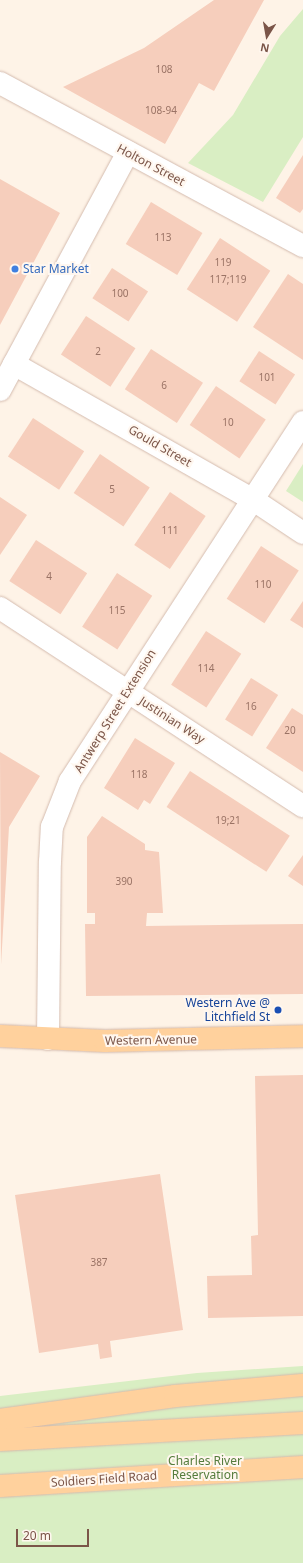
<!DOCTYPE html>
<style>
body{margin:0}
#map{position:relative;width:303px;height:1563px;overflow:hidden;background:#fef3e7;font-family:"Noto Sans",sans-serif}
div>[style]{position:absolute}
.green>*{inset:0;background:#d9eec3}
.building>*{inset:0;background:#f6cebc;transform-origin:0 0}
.roads{filter:drop-shadow(0 0 1px #d4bbae) drop-shadow(0 0 1px #d4bbae)}
.minor>*{height:22px;margin:-11px;padding:0 11px;transform-origin:11px;border-radius:11px;background:#fff}
.major>*{height:22px;margin:-11px;padding:0 11px;transform-origin:11px;border-radius:11px;background:#ffd19d}
.dots>*{width:11px;height:11px;translate:-50% -50%;box-sizing:border-box;border:2px solid #fff7ef;border-radius:50%}
span{translate:-50% -50%;white-space:nowrap;text-align:center;line-height:1.15;-webkit-text-stroke:4px #fff7ef;paint-order:stroke}
.number-label{font-size:10px;color:#9a7365}
.number-label span{-webkit-text-stroke-width:0}
.street-label{font-size:12px;color:#7b5548}
.shop-label{font-size:12px;color:#366cbe}
.left{translate:0 -50%;text-align:left}
.transit-label{font-size:12px;color:#164399}
.right{translate:-100% -50%;text-align:right}
.park-label{font-size:12px;color:#557c3c}
.north{position:absolute;left:247px;top:16px;width:40px;height:40px;-webkit-text-stroke:3px #fff7ef;paint-order:stroke;rotate:191deg;font-size:11px;font-weight:700;line-height:16px;text-align:center;color:#7b5548}
.north::after{content:'';display:block;margin:auto;width:14px;height:18px;background:#7b5548;clip-path:polygon(50% 0,100% 100%,50% 72%,0 100%)}
.scale{position:absolute;left:16px;top:1529px;width:73px;height:18px;box-sizing:border-box;border:2px solid #7b5548;border-top:0;padding-left:5px;font-size:12px;line-height:14px;white-space:nowrap;color:#7b5548;-webkit-text-stroke:3px #fff7ef;paint-order:stroke}
</style>
<div id="map">
<div class="green">
<i style="clip-path:polygon(303px 9px,303px 137px,263px 202px,188px 163px,233px 115px,280px 36px)"></i>
<i style="clip-path:polygon(303px 464px,303px 502px,286px 491px)"></i>
<i style="clip-path:polygon(303px 1366px,303px 1563px,0 1563px,0 1396px,197px 1373px)"></i>
</div>
<div class="building">
<i style="clip-path:polygon(214px 0,264px 0,214px 91px,199px 83px,165px 144px,63px 87px,144px 48px)"></i>
<i style="clip-path:polygon(303px 155px,303px 209px,300px 213px,276px 198px)"></i>
<i style="clip-path:polygon(0 179px,60px 213px,0 325px)"></i>
<i style="left:151px;top:202px;width:60px;height:49px;rotate:31deg"></i>
<i style="left:220px;top:238px;width:60px;height:61px;rotate:33deg"></i>
<i style="left:112px;top:268px;width:43px;height:36px;rotate:33deg"></i>
<i style="clip-path:polygon(288px 274px,303px 284px,303px 360px,253px 327px)"></i>
<i style="left:86px;top:316px;width:59px;height:46px;rotate:33deg"></i>
<i style="left:151px;top:349px;width:62px;height:48px;rotate:33deg"></i>
<i style="left:259px;top:351px;width:43px;height:36px;rotate:33deg"></i>
<i style="left:216px;top:386px;width:60px;height:47px;rotate:34deg"></i>
<i style="left:33px;top:418px;width:61px;height:46px;rotate:33deg"></i>
<i style="left:100px;top:454px;width:60px;height:47px;rotate:34deg"></i>
<i style="left:170px;top:492px;width:43px;height:64px;rotate:34deg"></i>
<i style="clip-path:polygon(0 497px,27px 515px,0 555px)"></i>
<i style="left:36px;top:540px;width:61px;height:49px;rotate:33deg"></i>
<i style="left:261px;top:546px;width:45px;height:63px;rotate:33deg"></i>
<i style="left:117px;top:573px;width:42px;height:64px;rotate:33deg"></i>
<i style="clip-path:polygon(303px 601px,303px 628px,290px 620px)"></i>
<i style="left:206px;top:631px;width:42px;height:64px;rotate:33deg"></i>
<i style="left:251px;top:678px;width:32px;height:49px;rotate:32deg"></i>
<i style="clip-path:polygon(292px 708px,303px 715px,303px 772px,266px 748px)"></i>
<i style="clip-path:polygon(135px 738px,175px 763px,150px 804px,144px 800px,138px 810px,104px 788px)"></i>
<i style="clip-path:polygon(0 752px,40px 776px,9px 827px,1px 965px)"></i>
<i style="left:190px;top:771px;width:119px;height:43px;rotate:33deg"></i>
<i style="clip-path:polygon(102px 816px,145px 844px,145px 850px,159px 852px,163px 913px,147px 913px,146px 926px,303px 924px,303px 994px,86px 996px,85px 924px,95px 924px,95px 913px,87px 913px,87px 837px)"></i>
<i style="clip-path:polygon(303px 855px,303px 886px,288px 876px)"></i>
<i style="clip-path:polygon(303px 1075px,303px 1316px,208px 1318px,207px 1276px,252px 1275px,251px 1236px,258px 1235px,255px 1076px)"></i>
<i style="clip-path:polygon(160px 1174px,183px 1330px,110px 1341px,112px 1357px,100px 1359px,98px 1344px,39px 1353px,15px 1195px)"></i>
</div>
<div class="roads">
<div class="minor">
<i style="left:0;top:83px;width:344px;rotate:28.3deg"></i>
<i style="left:14px;top:364px;width:274px;rotate:29.6deg"></i>
<i style="left:252px;top:499px;width:61px;rotate:33.7deg"></i>
<i style="left:0;top:390px;width:270px;rotate:-61.7deg"></i>
<i style="left:0;top:608px;width:362px;rotate:33.2deg"></i>
<i style="left:48px;top:1039px;width:177px;rotate:-89.4deg"></i>
<i style="left:50px;top:862px;width:35px;rotate:-87deg"></i>
<i style="left:52px;top:827px;width:49px;rotate:-68.6deg"></i>
<i style="left:70px;top:781px;width:428px;rotate:-57deg"></i>
</div>
<div class="major">
<i style="left:0;top:1036px;width:105px;rotate:2.7deg"></i>
<i style="left:105px;top:1041px;width:198px;rotate:-1.4deg"></i>
<i style="left:0;top:1420px;width:177px;rotate:-7.8deg"></i>
<i style="left:175px;top:1396px;width:128px;rotate:-4.9deg"></i>
<i style="left:0;top:1440px;width:303px;rotate:-3.2deg"></i>
<i style="left:0;top:1486px;width:304px;rotate:-3.6deg"></i>
</div>
</div>
<div class="dots">
<i style="left:15px;top:269px;background:#3f7fe0"></i>
<i style="left:278px;top:1010px;background:#1a4fb4"></i>
</div>
<div class="number-label">
<span style="left:164px;top:70px">108</span>
<span style="left:161px;top:111px">108-94</span>
<span style="left:163px;top:238px">113</span>
<span style="left:223px;top:263px">119</span>
<span style="left:228px;top:280px">117;119</span>
<span style="left:120px;top:294px">100</span>
<span style="left:98px;top:352px">2</span>
<span style="left:267px;top:378px">101</span>
<span style="left:164px;top:386px">6</span>
<span style="left:228px;top:423px">10</span>
<span style="left:112px;top:490px">5</span>
<span style="left:170px;top:531px">111</span>
<span style="left:49px;top:577px">4</span>
<span style="left:263px;top:585px">110</span>
<span style="left:117px;top:611px">115</span>
<span style="left:206px;top:669px">114</span>
<span style="left:251px;top:707px">16</span>
<span style="left:290px;top:731px">20</span>
<span style="left:139px;top:775px">118</span>
<span style="left:228px;top:821px">19;21</span>
<span style="left:124px;top:882px">390</span>
<span style="left:99px;top:1263px">387</span>
</div>
<div class="street-label">
<span style="left:151px;top:165px;rotate:28deg">Holton Street</span>
<span style="left:160px;top:446px;rotate:30deg">Gould Street</span>
<span style="left:115px;top:711px;rotate:-58deg">Antwerp Street Extension</span>
<span style="left:172px;top:720px;rotate:33deg">Justinian Way</span>
<span style="left:151px;top:1040px;rotate:-1deg">Western Avenue</span>
<span style="left:104px;top:1479px;rotate:-4deg">Soldiers Field Road</span>
</div>
<div class="shop-label">
<span class="left" style="left:23px;top:269px">Star Market</span>
</div>
<div class="transit-label">
<span class="right" style="left:270px;top:1010px">Western Ave @<br>Litchfield St</span>
</div>
<div class="park-label">
<span style="left:205px;top:1468px">Charles River<br>Reservation</span>
</div>
<div class="north">N</div>
<div class="scale">20 m</div>
</div>
